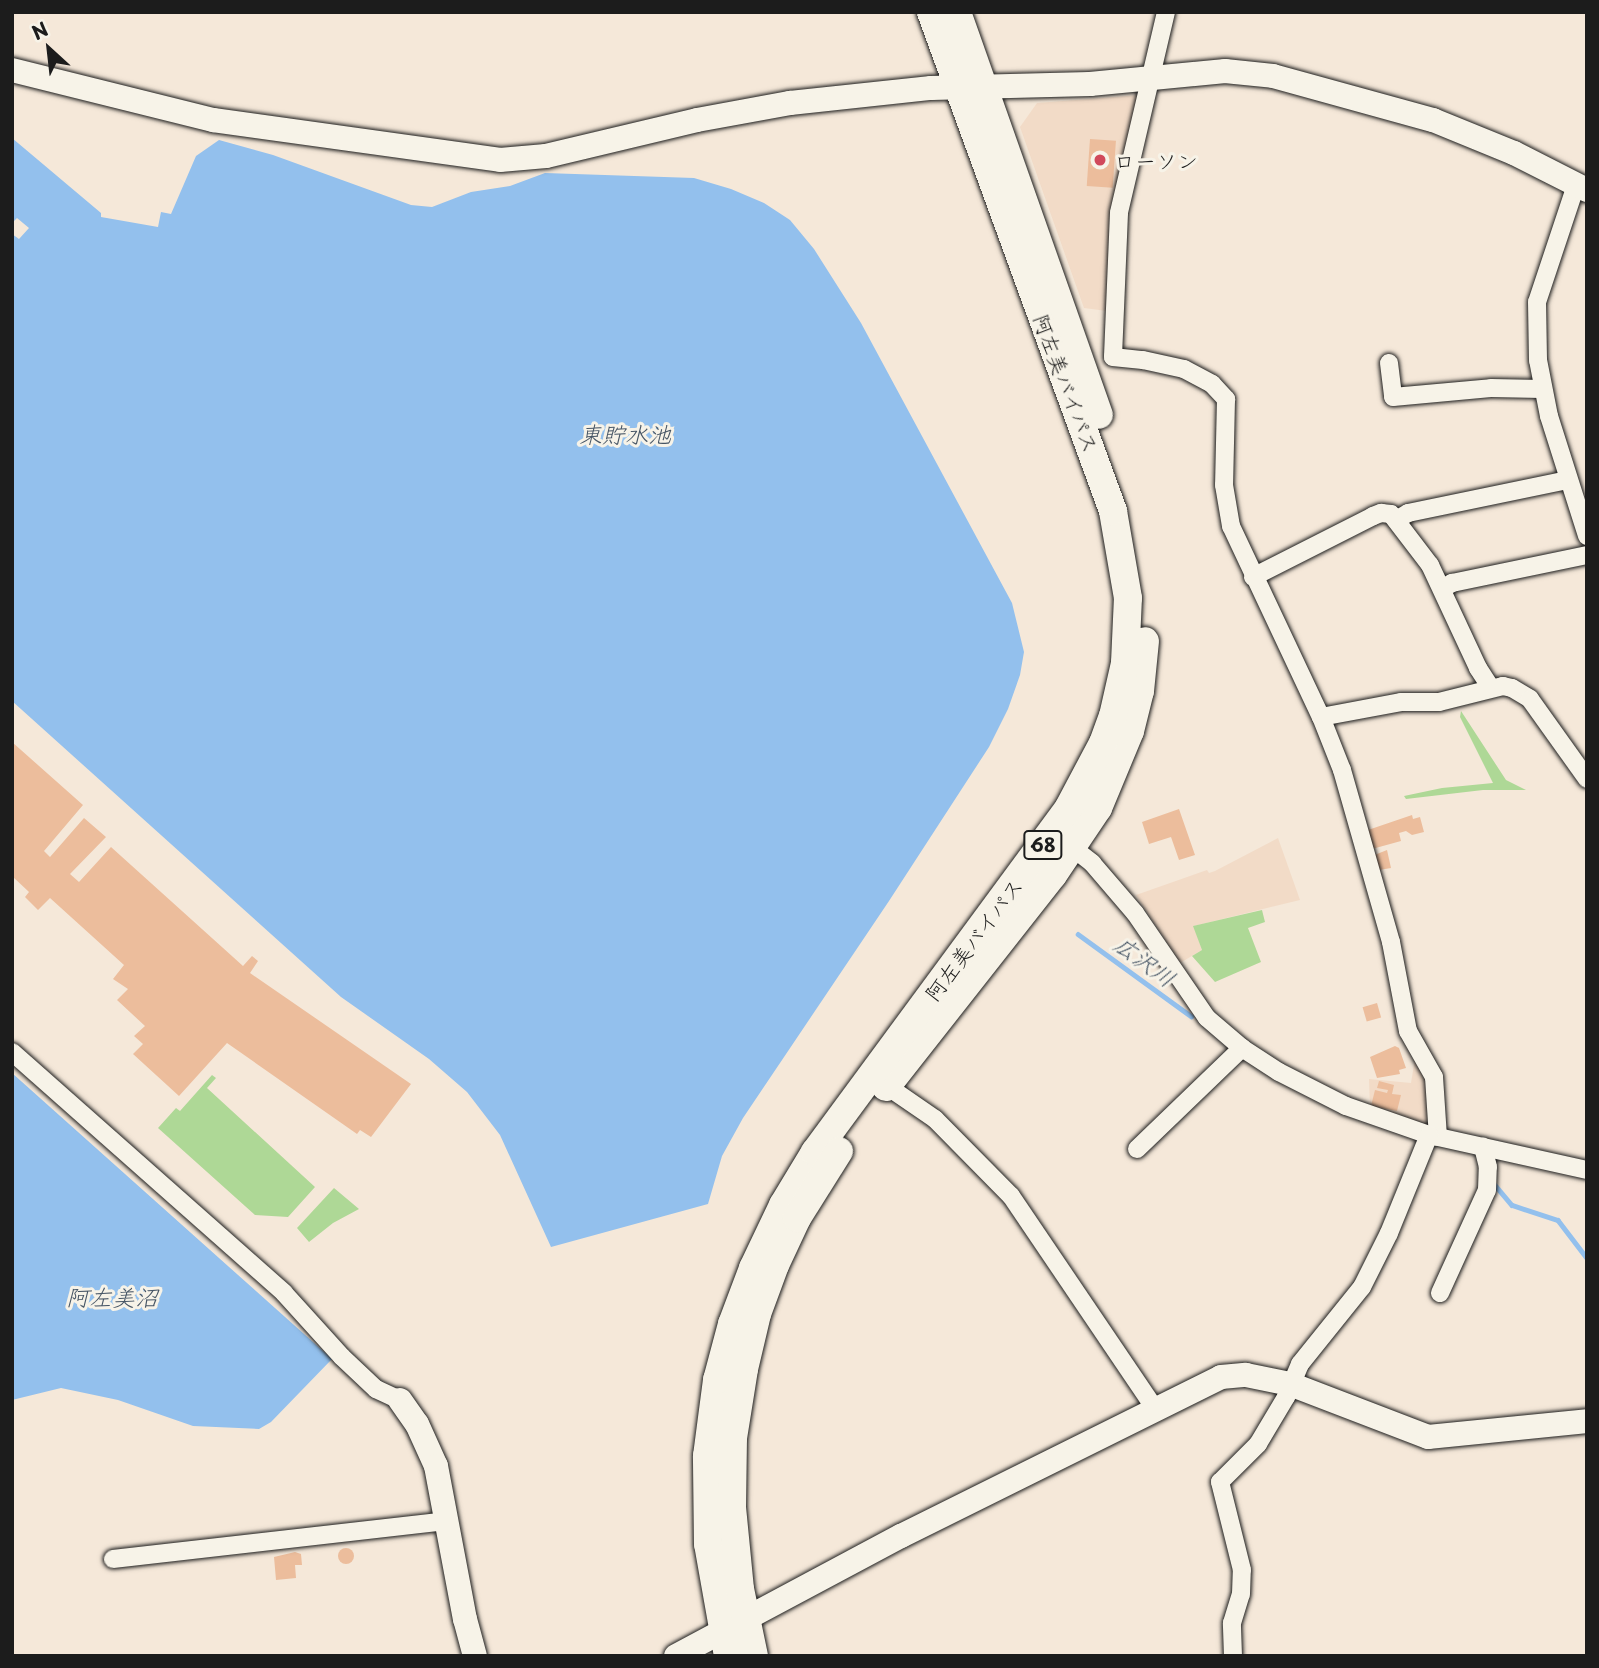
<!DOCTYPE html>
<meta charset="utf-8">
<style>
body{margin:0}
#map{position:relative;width:1599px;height:1668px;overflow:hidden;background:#f5e8d9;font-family:"Playpen Sans","Klee One",sans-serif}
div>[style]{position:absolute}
.built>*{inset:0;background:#f2dbc7}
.green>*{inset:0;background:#aed896}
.water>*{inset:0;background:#93c0ed}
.stream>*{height:4.5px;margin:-2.25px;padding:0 2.25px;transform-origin:2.25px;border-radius:2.25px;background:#93c0ed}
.building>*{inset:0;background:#ecbd9c;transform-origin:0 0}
.round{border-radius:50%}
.roads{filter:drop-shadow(0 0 2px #1c1c1c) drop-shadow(0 0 2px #1c1c1c)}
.street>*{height:18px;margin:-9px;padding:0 9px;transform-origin:9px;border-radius:9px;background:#f7f3e8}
.secondary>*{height:24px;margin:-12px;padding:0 12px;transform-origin:12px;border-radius:12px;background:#f7f3e8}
.primary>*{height:28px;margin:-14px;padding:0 14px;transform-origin:14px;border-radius:14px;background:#f7f3e8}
.dots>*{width:19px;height:19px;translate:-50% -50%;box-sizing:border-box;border:4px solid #f7f3e8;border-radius:50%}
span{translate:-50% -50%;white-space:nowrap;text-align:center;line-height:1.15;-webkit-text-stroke:6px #f7f3e8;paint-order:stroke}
.shield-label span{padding:2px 5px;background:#f7f3e8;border:2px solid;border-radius:5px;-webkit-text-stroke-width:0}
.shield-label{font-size:19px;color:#1c1c1c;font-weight:700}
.poi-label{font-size:21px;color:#1c1c1c}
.left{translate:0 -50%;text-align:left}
.street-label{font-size:21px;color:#1c1c1c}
.water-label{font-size:23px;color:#465565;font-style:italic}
.frame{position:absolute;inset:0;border:14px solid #1c1c1c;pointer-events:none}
.north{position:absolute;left:14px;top:14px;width:70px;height:70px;-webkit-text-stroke:5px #f7f3e8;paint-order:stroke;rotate:333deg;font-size:19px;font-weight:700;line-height:28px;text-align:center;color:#1c1c1c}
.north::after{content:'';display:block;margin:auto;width:24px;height:32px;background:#1c1c1c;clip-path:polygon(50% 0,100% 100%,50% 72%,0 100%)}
</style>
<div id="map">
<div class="built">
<i style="clip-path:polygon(1139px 95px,1107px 311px,1084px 308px,1020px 127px,1037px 103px)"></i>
<i style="clip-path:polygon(1278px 838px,1300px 900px,1194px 926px,1202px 950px,1180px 963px,1136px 895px,1207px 870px,1209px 873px,1215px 871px)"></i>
<i style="clip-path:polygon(1415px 1059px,1431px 1079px,1431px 1119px,1426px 1125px,1370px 1107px,1369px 1079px,1411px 1083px)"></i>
</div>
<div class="green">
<i style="clip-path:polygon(1461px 711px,1506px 780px,1526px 790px,1483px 790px,1406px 799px,1404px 796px,1442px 788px,1493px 783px,1460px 717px)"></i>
<i style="clip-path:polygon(1262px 910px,1265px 922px,1248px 928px,1261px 962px,1215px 982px,1192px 956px,1202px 950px,1193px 926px)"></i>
<i style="clip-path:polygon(212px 1075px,216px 1078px,207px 1088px,315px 1187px,288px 1217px,255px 1215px,158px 1128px,176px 1108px,180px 1111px)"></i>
<i style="clip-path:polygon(334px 1188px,359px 1209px,333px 1223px,309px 1242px,297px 1228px)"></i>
</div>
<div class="water">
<i style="clip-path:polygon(12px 138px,101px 213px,101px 217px,158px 227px,161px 212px,171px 214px,196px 156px,219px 140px,273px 155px,411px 205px,432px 207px,471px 192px,510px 186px,545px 173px,694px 178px,731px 189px,764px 203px,790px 220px,814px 249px,861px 323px,1012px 603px,1024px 652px,1020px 675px,1008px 709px,989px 747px,889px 901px,743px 1118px,722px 1156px,708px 1204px,551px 1247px,500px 1135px,467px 1092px,429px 1059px,341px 997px,12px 701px,12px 234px,19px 239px,29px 228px,17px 218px,12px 223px)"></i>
<i style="clip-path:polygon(12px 1073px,332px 1359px,271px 1422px,259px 1429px,193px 1426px,118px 1400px,61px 1388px,12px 1400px)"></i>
</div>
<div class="stream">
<i style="left:1078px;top:934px;width:140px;rotate:36deg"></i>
<i style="left:1495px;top:1185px;width:26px;rotate:50deg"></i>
<i style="left:1512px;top:1205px;width:48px;rotate:18.1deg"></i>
<i style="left:1558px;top:1220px;width:48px;rotate:52.7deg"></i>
</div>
<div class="building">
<i style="left:1090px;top:139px;width:26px;height:47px;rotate:4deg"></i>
<i style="clip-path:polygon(12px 742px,83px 805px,44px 851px,50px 857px,84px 818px,106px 837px,70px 874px,79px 882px,111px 847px,243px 966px,252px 956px,258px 961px,250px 973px,411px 1084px,371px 1137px,360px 1130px,357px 1134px,227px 1043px,179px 1096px,133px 1054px,143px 1044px,134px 1036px,145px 1026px,117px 1000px,128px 989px,113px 979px,124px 965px,50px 898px,38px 910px,25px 897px,29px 892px,12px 876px)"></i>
<i style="clip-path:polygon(1179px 809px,1195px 855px,1179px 860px,1171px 837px,1149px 844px,1142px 822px)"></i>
<i style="clip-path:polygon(1412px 815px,1413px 819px,1420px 817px,1424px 832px,1412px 835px,1406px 831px,1399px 833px,1401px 841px,1372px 849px,1368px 830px)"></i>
<i style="clip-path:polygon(1387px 850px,1391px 868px,1379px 870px,1372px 856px)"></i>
<i style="left:1377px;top:1003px;width:15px;height:15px;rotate:74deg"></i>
<i style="clip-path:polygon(1395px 1046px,1399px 1048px,1406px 1068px,1399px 1070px,1400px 1074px,1377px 1078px,1370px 1057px)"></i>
<i style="clip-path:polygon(1379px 1081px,1394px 1085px,1392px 1094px,1401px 1095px,1397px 1111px,1371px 1106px,1375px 1090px,1387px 1093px,1388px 1090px,1377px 1088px)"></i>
<i class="round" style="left:338px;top:1548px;width:16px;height:16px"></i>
<i style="clip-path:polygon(295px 1552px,301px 1554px,302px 1565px,295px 1565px,296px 1578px,276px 1580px,274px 1557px)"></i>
</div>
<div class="roads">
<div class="street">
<i style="left:1166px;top:12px;width:206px;rotate:103.2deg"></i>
<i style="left:1119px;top:213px;width:144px;rotate:92.4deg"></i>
<i style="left:1113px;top:357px;width:30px;rotate:6deg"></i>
<i style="left:1143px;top:360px;width:42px;rotate:12.4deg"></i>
<i style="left:1184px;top:369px;width:32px;rotate:28deg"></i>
<i style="left:1212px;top:384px;width:21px;rotate:47deg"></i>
<i style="left:1226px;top:399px;width:86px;rotate:91.3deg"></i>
<i style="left:1224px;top:485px;width:42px;rotate:80.3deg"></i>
<i style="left:1231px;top:526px;width:211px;rotate:64.8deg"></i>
<i style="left:1321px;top:717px;width:57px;rotate:68.4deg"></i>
<i style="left:1342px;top:770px;width:179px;rotate:74.1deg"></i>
<i style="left:1391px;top:942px;width:91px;rotate:79.2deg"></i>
<i style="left:1408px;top:1031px;width:53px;rotate:60.5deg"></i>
<i style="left:1434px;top:1077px;width:60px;rotate:86.2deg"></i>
<i style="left:1576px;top:185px;width:123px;rotate:108.4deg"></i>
<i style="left:1537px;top:302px;width:58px;rotate:89deg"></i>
<i style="left:1538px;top:360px;width:57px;rotate:78.9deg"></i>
<i style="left:1549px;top:416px;width:126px;rotate:72.4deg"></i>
<i style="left:1389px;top:363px;width:34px;rotate:83deg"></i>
<i style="left:1393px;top:397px;width:98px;rotate:-5.2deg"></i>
<i style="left:1491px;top:388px;width:51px;rotate:1.1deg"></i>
<i style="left:1396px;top:520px;width:14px;rotate:-30deg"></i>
<i style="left:1408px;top:513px;width:163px;rotate:-11.7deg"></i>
<i style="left:1253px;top:577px;width:135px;rotate:-26.9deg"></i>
<i style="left:1373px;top:516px;width:9px;rotate:-21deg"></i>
<i style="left:1381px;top:513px;width:10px;rotate:6deg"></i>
<i style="left:1391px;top:514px;width:64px;rotate:52.6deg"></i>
<i style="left:1430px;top:565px;width:114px;rotate:65deg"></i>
<i style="left:1478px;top:668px;width:24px;rotate:57deg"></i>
<i style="left:1442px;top:589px;width:12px;rotate:-31deg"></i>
<i style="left:1452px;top:583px;width:138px;rotate:-11.7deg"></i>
<i style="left:1321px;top:717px;width:81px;rotate:-10.6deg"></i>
<i style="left:1401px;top:702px;width:38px"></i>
<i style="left:1439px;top:702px;width:66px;rotate:-14deg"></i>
<i style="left:1503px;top:686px;width:9px;rotate:13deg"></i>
<i style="left:1512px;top:688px;width:21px;rotate:31deg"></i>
<i style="left:1530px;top:699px;width:98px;rotate:54.5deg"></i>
<i style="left:1064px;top:841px;width:36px;rotate:38deg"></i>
<i style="left:1092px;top:863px;width:66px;rotate:49.3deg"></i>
<i style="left:1135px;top:913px;width:127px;rotate:55.6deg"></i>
<i style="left:1207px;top:1018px;width:46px;rotate:40.6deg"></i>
<i style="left:1242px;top:1048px;width:44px;rotate:33deg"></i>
<i style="left:1279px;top:1072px;width:75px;rotate:26.9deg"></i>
<i style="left:1346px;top:1106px;width:88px;rotate:19.3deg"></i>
<i style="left:1429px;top:1135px;width:162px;rotate:12.5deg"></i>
<i style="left:12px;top:1052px;width:363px;rotate:41.5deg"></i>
<i style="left:284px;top:1293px;width:86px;rotate:47.8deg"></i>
<i style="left:342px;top:1357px;width:47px;rotate:43.3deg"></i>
<i style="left:376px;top:1389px;width:26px;rotate:25deg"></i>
<i style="left:887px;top:1086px;width:58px;rotate:34.5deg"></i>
<i style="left:935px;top:1119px;width:108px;rotate:45.4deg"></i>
<i style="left:1011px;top:1196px;width:257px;rotate:55.9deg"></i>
<i style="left:1137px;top:1149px;width:146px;rotate:-43.9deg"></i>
<i style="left:1440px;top:1293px;width:113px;rotate:-65.5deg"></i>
<i style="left:1487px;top:1190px;width:23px;rotate:-88deg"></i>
<i style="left:1488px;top:1167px;width:21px;rotate:-104deg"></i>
<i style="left:113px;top:1559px;width:337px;rotate:-6.5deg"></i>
<i style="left:1233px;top:1656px;width:33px;rotate:-92deg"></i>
<i style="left:1232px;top:1623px;width:30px;rotate:-73deg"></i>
<i style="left:1241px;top:1594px;width:24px;rotate:-88deg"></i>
<i style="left:1242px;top:1570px;width:91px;rotate:-104deg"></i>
<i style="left:1220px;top:1482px;width:54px;rotate:-45deg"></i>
<i style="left:1258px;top:1444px;width:55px;rotate:-59.2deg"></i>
<i style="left:1286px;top:1397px;width:36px;rotate:-67deg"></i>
<i style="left:1300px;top:1364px;width:99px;rotate:-51.2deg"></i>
<i style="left:1362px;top:1287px;width:60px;rotate:-63.4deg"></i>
<i style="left:1389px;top:1233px;width:106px;rotate:-67.8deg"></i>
</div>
<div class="secondary">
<i style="left:12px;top:70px;width:207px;rotate:14deg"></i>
<i style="left:213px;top:120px;width:290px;rotate:7.9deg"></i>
<i style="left:500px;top:160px;width:46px;rotate:-5deg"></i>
<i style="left:546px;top:156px;width:155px;rotate:-13.4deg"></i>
<i style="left:697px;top:120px;width:95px;rotate:-10.4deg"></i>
<i style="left:790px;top:103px;width:142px;rotate:-6.1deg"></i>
<i style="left:931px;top:88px;width:159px;rotate:-1.4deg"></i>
<i style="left:1090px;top:84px;width:136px;rotate:-5.5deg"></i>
<i style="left:1225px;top:71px;width:48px;rotate:5.9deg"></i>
<i style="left:1273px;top:76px;width:166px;rotate:15.4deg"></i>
<i style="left:1433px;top:120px;width:87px;rotate:22.2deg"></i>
<i style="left:1514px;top:153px;width:82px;rotate:26.9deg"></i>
<i style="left:400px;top:1400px;width:29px;rotate:55deg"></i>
<i style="left:417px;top:1424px;width:46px;rotate:65.7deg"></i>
<i style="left:436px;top:1466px;width:156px;rotate:79.3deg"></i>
<i style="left:465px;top:1619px;width:38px;rotate:75deg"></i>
<i style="left:676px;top:1656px;width:255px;rotate:-28.1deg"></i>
<i style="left:901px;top:1536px;width:357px;rotate:-26.4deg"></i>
<i style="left:1221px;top:1377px;width:25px;rotate:-5deg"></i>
<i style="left:1246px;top:1375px;width:45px;rotate:11.6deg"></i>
<i style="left:1290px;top:1384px;width:148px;rotate:21deg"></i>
<i style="left:1428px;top:1437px;width:160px;rotate:-5.7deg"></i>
</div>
<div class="primary">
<i style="left:957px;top:12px;width:427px;rotate:70.6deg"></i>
<i style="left:886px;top:1087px;width:270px;rotate:-51.8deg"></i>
<i style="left:1053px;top:875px;width:81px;rotate:-56.1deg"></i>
<i style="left:1098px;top:808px;width:83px;rotate:-67.4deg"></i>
<i style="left:1130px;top:731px;width:41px;rotate:-76deg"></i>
<i style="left:1140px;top:691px;width:50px;rotate:-84.3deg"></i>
<i style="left:728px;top:1656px;width:114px;rotate:-100.1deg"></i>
<i style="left:708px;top:1544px;width:88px;rotate:-90.7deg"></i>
<i style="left:707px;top:1456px;width:77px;rotate:-82.5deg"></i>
<i style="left:717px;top:1380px;width:58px;rotate:-75deg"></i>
<i style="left:732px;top:1324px;width:60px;rotate:-69.4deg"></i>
<i style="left:753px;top:1268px;width:70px;rotate:-64.5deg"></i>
<i style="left:783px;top:1205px;width:62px;rotate:-58.9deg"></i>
<i style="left:815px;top:1152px;width:428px;rotate:-53.6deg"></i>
<i style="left:1069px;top:807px;width:72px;rotate:-62deg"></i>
<i style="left:1103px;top:743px;width:29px;rotate:-70deg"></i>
<i style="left:1113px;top:716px;width:54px;rotate:-77.2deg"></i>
<i style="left:1125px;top:663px;width:65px;rotate:-87.4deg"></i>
<i style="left:1128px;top:598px;width:88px;rotate:-99.8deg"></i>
<i style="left:1113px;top:511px;width:531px;rotate:-110.04deg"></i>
<i style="left:754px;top:1656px;width:68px;rotate:-101.8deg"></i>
<i style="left:740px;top:1589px;width:81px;rotate:-95.6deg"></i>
<i style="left:732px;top:1508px;width:70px;rotate:-89.2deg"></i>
<i style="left:733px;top:1438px;width:70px;rotate:-80.9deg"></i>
<i style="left:744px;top:1369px;width:57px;rotate:-76.7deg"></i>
<i style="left:757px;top:1314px;width:52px;rotate:-69.8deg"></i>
<i style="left:775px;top:1265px;width:52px;rotate:-64.9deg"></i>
<i style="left:797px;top:1218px;width:79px;rotate:-57.9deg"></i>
</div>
</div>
<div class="dots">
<i style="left:1100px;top:160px;background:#d1495b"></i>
</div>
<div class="shield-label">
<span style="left:1043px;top:845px">68</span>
</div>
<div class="poi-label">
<span class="left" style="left:1114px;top:160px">ローソン</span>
</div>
<div class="street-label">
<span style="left:1067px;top:383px;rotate:69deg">阿左美バイパス</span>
<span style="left:973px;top:939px;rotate:-53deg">阿左美バイパス</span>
</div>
<div class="water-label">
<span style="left:625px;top:434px">東貯水池</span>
<span style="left:1145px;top:961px;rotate:36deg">広沢川</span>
<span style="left:112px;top:1297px">阿左美沼</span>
</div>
<div class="frame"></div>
<div class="north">N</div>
</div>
